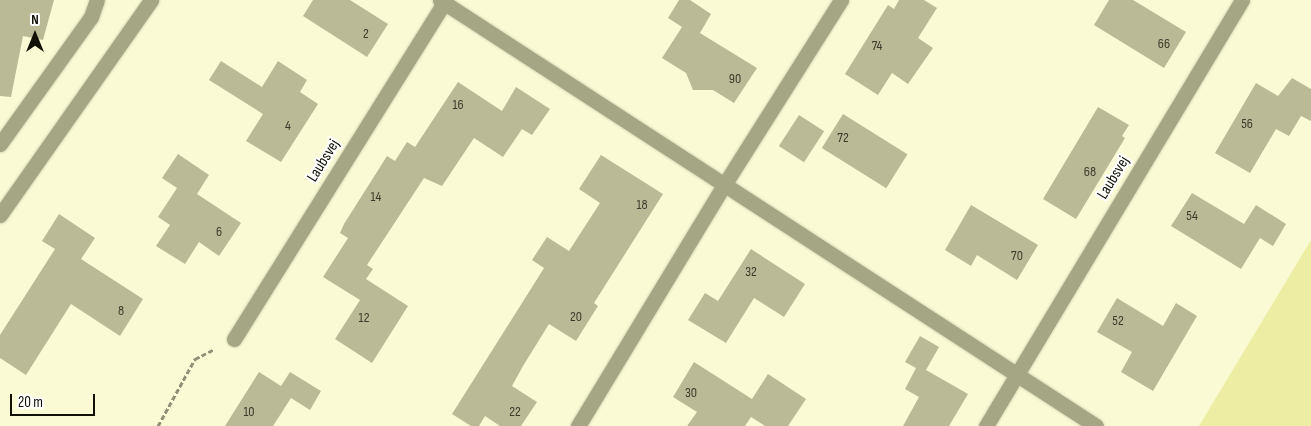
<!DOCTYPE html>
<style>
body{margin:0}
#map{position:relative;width:1311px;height:426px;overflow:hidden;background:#fafad5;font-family:"Sofia Sans Condensed",sans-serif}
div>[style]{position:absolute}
.green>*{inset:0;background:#ededa3}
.building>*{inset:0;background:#baba97;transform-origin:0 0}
.path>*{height:3px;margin-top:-1.5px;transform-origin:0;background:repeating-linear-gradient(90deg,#929178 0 5px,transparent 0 7.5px)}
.roads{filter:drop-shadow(0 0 1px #d5d5b4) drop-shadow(0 0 1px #d5d5b4)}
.minor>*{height:15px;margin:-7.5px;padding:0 7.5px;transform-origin:7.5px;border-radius:7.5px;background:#a5a684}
span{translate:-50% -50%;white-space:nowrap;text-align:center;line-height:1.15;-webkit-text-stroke:4.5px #fff;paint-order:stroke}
.number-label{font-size:14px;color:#3c3b2a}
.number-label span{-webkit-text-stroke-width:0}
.street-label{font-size:16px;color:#121105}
.north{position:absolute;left:10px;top:10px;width:50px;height:50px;-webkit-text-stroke:4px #fff;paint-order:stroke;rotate:0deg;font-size:14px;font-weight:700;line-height:20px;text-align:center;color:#121105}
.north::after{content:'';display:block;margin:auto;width:18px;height:22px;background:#121105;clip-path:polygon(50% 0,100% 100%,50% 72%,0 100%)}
.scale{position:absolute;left:10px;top:394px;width:85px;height:22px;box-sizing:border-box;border:2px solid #121105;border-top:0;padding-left:6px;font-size:15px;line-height:18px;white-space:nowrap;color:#121105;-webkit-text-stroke:4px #fff;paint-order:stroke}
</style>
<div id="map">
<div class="green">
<i style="clip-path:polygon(1311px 240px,1311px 426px,1199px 426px)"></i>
</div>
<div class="building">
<i style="clip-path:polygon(0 0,54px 0,43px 40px,23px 36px,11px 97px,0 96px)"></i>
<i style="clip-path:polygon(313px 0,350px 0,388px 24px,367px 57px,303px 16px)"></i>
<i style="clip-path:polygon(679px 0,690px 0,711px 14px,700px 33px,757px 68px,734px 103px,713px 90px,693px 90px,686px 73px,662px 58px,682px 27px,668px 18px)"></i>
<i style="clip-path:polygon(899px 0,924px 0,937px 8px,918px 38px,933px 48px,908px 84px,892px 73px,878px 95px,845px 74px,888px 5px,894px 9px)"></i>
<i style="clip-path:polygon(1109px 0,1133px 0,1186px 32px,1164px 68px,1094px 25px)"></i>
<i style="clip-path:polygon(221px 61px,262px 87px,278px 61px,307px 80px,300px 92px,318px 104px,281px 162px,246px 141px,263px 114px,209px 80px)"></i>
<i style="clip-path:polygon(1292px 78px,1311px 89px,1311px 121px,1301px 116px,1289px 136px,1276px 129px,1250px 173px,1215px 153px,1256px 83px,1278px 96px)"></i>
<i style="clip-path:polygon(458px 82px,502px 111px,516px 87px,550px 109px,532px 135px,522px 129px,503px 157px,474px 138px,442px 186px,424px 178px,367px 265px,373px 269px,366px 279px,408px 306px,372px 363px,335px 339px,360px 300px,323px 277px,348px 238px,340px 233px,344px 224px,387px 156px,395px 161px,407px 142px,415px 147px)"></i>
<i style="clip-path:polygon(1098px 107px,1129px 125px,1122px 136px,1125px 138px,1076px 219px,1043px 199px)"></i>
<i style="left:843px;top:114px;width:76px;height:40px;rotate:32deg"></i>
<i style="left:799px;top:115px;width:30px;height:37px;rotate:33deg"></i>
<i style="clip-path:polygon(178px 154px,209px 175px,197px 194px,241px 223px,219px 256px,199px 242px,185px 264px,156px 246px,170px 225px,158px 217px,177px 188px,162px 178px)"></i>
<i style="clip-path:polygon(601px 155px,663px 194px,594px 303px,598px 306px,576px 341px,549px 324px,523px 366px,512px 386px,537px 402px,521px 426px,500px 426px,485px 416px,479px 426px,471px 426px,452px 414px,544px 268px,532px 260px,547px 237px,569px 251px,600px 203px,579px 189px)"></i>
<i style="clip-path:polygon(1192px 193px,1244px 224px,1256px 205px,1286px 224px,1273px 246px,1260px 238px,1241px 269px,1171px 226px)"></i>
<i style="clip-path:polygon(971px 205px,1038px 245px,1017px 280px,977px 255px,971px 266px,945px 250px)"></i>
<i style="clip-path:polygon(59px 214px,95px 238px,81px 259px,143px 299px,120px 336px,71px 304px,26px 375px,0 358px,0 335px,55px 249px,42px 241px)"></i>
<i style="clip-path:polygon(751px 249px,805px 284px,784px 317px,754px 298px,726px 343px,688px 320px,705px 293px,718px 301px)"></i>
<i style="clip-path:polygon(1117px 298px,1163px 326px,1176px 303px,1197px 316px,1153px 391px,1121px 372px,1132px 352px,1097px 332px)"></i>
<i style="clip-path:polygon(920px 336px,939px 347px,926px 370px,968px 394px,949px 426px,903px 426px,919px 397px,905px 389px,916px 368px,905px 362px)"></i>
<i style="clip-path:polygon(694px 362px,752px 399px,768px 374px,806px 399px,788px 426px,765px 426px,751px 417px,745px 426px,687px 426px,697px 412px,673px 397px)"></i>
<i style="clip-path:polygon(259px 372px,281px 386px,290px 372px,321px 391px,310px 410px,291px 398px,273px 426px,225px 426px)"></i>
</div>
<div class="path">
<i style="left:158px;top:426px;width:77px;rotate:-61.1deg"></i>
<i style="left:195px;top:359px;width:22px;rotate:-27deg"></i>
</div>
<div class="roads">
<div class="minor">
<i style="left:440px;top:0;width:782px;rotate:33deg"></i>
<i style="left:0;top:144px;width:156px;rotate:-54.4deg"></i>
<i style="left:91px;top:17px;width:18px;rotate:-71deg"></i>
<i style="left:0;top:215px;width:263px;rotate:-54.9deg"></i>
<i style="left:234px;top:339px;width:400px;rotate:-58deg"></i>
<i style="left:578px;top:426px;width:282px;rotate:-58.8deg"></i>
<i style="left:724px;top:185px;width:219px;rotate:-57.7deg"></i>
<i style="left:986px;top:426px;width:497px;rotate:-59deg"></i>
</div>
</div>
<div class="number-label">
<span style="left:366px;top:34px">2</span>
<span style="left:1164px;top:44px">66</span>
<span style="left:877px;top:46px">74</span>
<span style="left:735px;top:79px">90</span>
<span style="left:458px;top:105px">16</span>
<span style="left:1247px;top:124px">56</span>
<span style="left:288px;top:126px">4</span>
<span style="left:843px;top:138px">72</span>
<span style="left:1090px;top:172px">68</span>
<span style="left:376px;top:197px">14</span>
<span style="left:642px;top:205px">18</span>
<span style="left:1192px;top:216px">54</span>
<span style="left:219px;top:232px">6</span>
<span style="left:1017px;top:256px">70</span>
<span style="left:751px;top:272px">32</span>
<span style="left:121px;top:311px">8</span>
<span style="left:576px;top:317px">20</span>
<span style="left:364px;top:318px">12</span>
<span style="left:1118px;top:321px">52</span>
<span style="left:691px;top:393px">30</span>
<span style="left:249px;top:412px">10</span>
<span style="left:515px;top:412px">22</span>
</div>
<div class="street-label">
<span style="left:324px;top:161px;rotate:-58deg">Laubsvej</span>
<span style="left:1114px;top:178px;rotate:-59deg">Laubsvej</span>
</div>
<div class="north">N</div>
<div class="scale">20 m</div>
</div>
